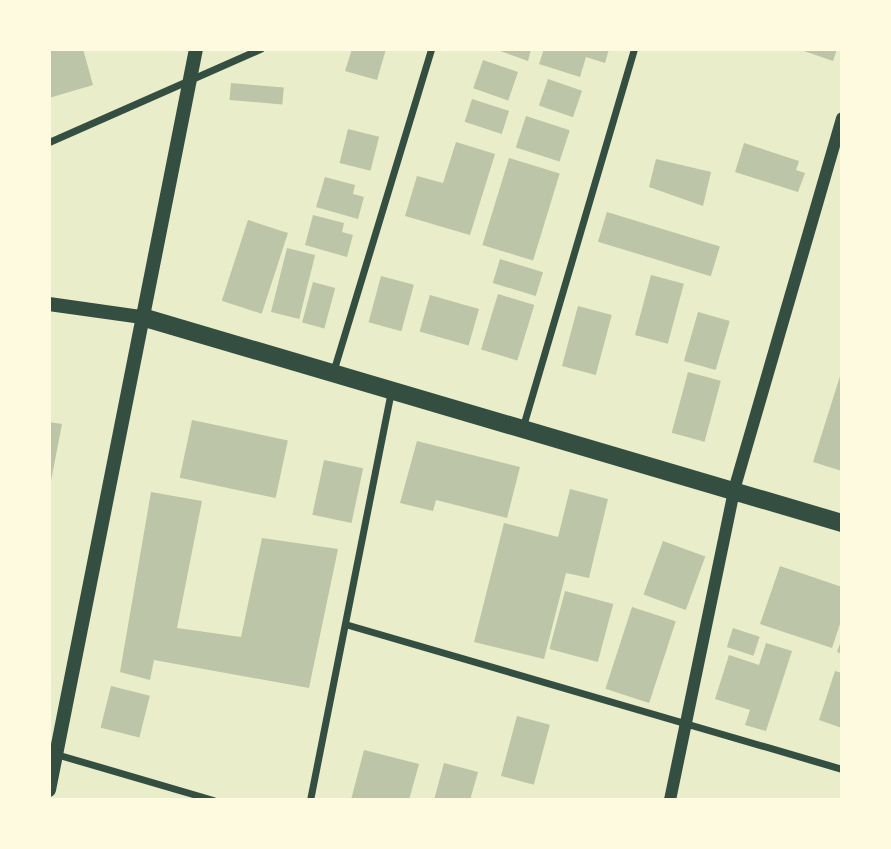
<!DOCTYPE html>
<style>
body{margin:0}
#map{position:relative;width:891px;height:849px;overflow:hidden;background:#e9edc9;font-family:Raleway,sans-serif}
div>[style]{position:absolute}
.building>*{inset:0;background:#bcc5a7;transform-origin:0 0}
.minor>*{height:7px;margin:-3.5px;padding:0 3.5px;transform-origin:3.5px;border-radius:3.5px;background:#344e41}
.tertiary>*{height:12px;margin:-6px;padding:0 6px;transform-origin:6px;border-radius:6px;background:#344e41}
.secondary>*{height:14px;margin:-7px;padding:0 7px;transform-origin:7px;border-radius:7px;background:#344e41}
.primary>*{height:18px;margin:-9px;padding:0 9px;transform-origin:9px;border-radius:9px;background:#344e41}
span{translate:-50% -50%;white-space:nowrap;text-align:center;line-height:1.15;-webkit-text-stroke:6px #fefae0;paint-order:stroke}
.frame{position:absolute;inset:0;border:51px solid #fefae0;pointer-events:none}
</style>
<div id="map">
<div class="building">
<i style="clip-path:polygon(49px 49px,83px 49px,93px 85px,49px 98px)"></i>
<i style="clip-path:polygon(352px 49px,386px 49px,377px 80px,345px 71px)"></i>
<i style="clip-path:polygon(495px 49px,531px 49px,528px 61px)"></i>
<i style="clip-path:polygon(544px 49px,609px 49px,605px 63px,586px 57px,580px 77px,539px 64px)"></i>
<i style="clip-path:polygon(798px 49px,837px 49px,833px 61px)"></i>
<i style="left:483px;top:60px;width:37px;height:30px;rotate:19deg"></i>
<i style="left:548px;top:79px;width:36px;height:28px;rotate:19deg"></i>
<i style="left:231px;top:83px;width:53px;height:17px;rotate:5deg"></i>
<i style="left:472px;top:99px;width:39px;height:24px;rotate:18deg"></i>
<i style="left:526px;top:116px;width:46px;height:33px;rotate:18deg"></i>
<i style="left:348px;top:129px;width:32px;height:35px;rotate:14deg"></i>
<i style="clip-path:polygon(456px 142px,495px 154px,470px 235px,405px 216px,417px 176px,443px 183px)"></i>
<i style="clip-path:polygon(744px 143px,799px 161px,796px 170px,805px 173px,798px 192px,735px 172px)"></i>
<i style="left:509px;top:158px;width:53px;height:91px;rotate:17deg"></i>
<i style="clip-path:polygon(656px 159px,711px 172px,703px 206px,649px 187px)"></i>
<i style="clip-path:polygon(325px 177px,355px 185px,353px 194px,364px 197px,358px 219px,316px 207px)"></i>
<i style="left:607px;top:212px;width:118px;height:31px;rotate:17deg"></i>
<i style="clip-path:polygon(313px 215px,344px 223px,342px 232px,353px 235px,347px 257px,305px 245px)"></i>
<i style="left:248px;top:220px;width:42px;height:85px;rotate:18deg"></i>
<i style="left:287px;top:248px;width:29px;height:66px;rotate:14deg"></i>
<i style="left:500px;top:259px;width:45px;height:25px;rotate:17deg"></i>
<i style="left:651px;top:275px;width:34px;height:62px;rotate:15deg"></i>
<i style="left:381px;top:276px;width:34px;height:48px;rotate:15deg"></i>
<i style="left:313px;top:282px;width:23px;height:42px;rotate:15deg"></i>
<i style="left:498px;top:294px;width:38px;height:58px;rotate:17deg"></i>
<i style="left:430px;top:295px;width:51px;height:38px;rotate:16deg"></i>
<i style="left:578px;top:306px;width:35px;height:62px;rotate:15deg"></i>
<i style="left:698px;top:312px;width:33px;height:51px;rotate:16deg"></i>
<i style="left:688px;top:372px;width:34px;height:63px;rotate:15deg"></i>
<i style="clip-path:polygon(841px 373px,842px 373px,842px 471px,813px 462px)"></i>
<i style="left:192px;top:420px;width:98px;height:59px;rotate:12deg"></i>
<i style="clip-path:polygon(49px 422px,62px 424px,50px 486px,49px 486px)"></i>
<i style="clip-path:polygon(417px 441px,520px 467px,507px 518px,436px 500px,433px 511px,400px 503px)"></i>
<i style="left:324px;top:460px;width:40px;height:56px;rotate:12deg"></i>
<i style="clip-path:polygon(570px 489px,608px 499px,589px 578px,566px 573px,544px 659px,474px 642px,504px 523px,558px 537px)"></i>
<i style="clip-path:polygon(151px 492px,202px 501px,177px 628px,241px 637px,262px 538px,338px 549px,309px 688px,154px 660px,150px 680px,120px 672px)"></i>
<i style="left:663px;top:541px;width:45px;height:57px;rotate:20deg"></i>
<i style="clip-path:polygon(780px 566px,842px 587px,842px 618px,832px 648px,760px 624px)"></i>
<i style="left:565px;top:591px;width:50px;height:60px;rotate:15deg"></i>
<i style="left:632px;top:607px;width:46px;height:86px;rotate:18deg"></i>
<i style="left:733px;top:628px;width:28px;height:20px;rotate:18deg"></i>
<i style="clip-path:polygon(842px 638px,842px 654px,837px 652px)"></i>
<i style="clip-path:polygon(766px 643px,792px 651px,766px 731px,745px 725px,750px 710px,715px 699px,729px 655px,759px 665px)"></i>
<i style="clip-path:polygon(835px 671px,842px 673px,842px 728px,819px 720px)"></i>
<i style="left:111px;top:686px;width:40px;height:43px;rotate:14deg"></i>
<i style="left:517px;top:716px;width:34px;height:62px;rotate:15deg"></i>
<i style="clip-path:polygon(364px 750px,419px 764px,409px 800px,351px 800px)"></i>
<i style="clip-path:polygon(444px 763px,478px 772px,470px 800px,434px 800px)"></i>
</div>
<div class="minor">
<i style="left:49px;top:142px;width:231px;rotate:-23.8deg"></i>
<i style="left:333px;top:372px;width:338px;rotate:-73.1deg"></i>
<i style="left:523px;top:426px;width:393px;rotate:-73.6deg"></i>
<i style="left:345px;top:624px;width:518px;rotate:16.26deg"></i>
<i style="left:49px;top:752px;width:171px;rotate:16.3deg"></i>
<i style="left:310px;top:800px;width:418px;rotate:-78.8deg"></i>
</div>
<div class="tertiary">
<i style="left:670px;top:800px;width:317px;rotate:-78.3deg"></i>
<i style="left:734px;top:490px;width:387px;rotate:-73.8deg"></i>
</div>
<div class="secondary">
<i style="left:49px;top:304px;width:94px;rotate:8deg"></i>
<i style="left:49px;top:790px;width:755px;rotate:-78.78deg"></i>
</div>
<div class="primary">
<i style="left:142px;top:317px;width:730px;rotate:16.4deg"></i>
</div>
<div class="frame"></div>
</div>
